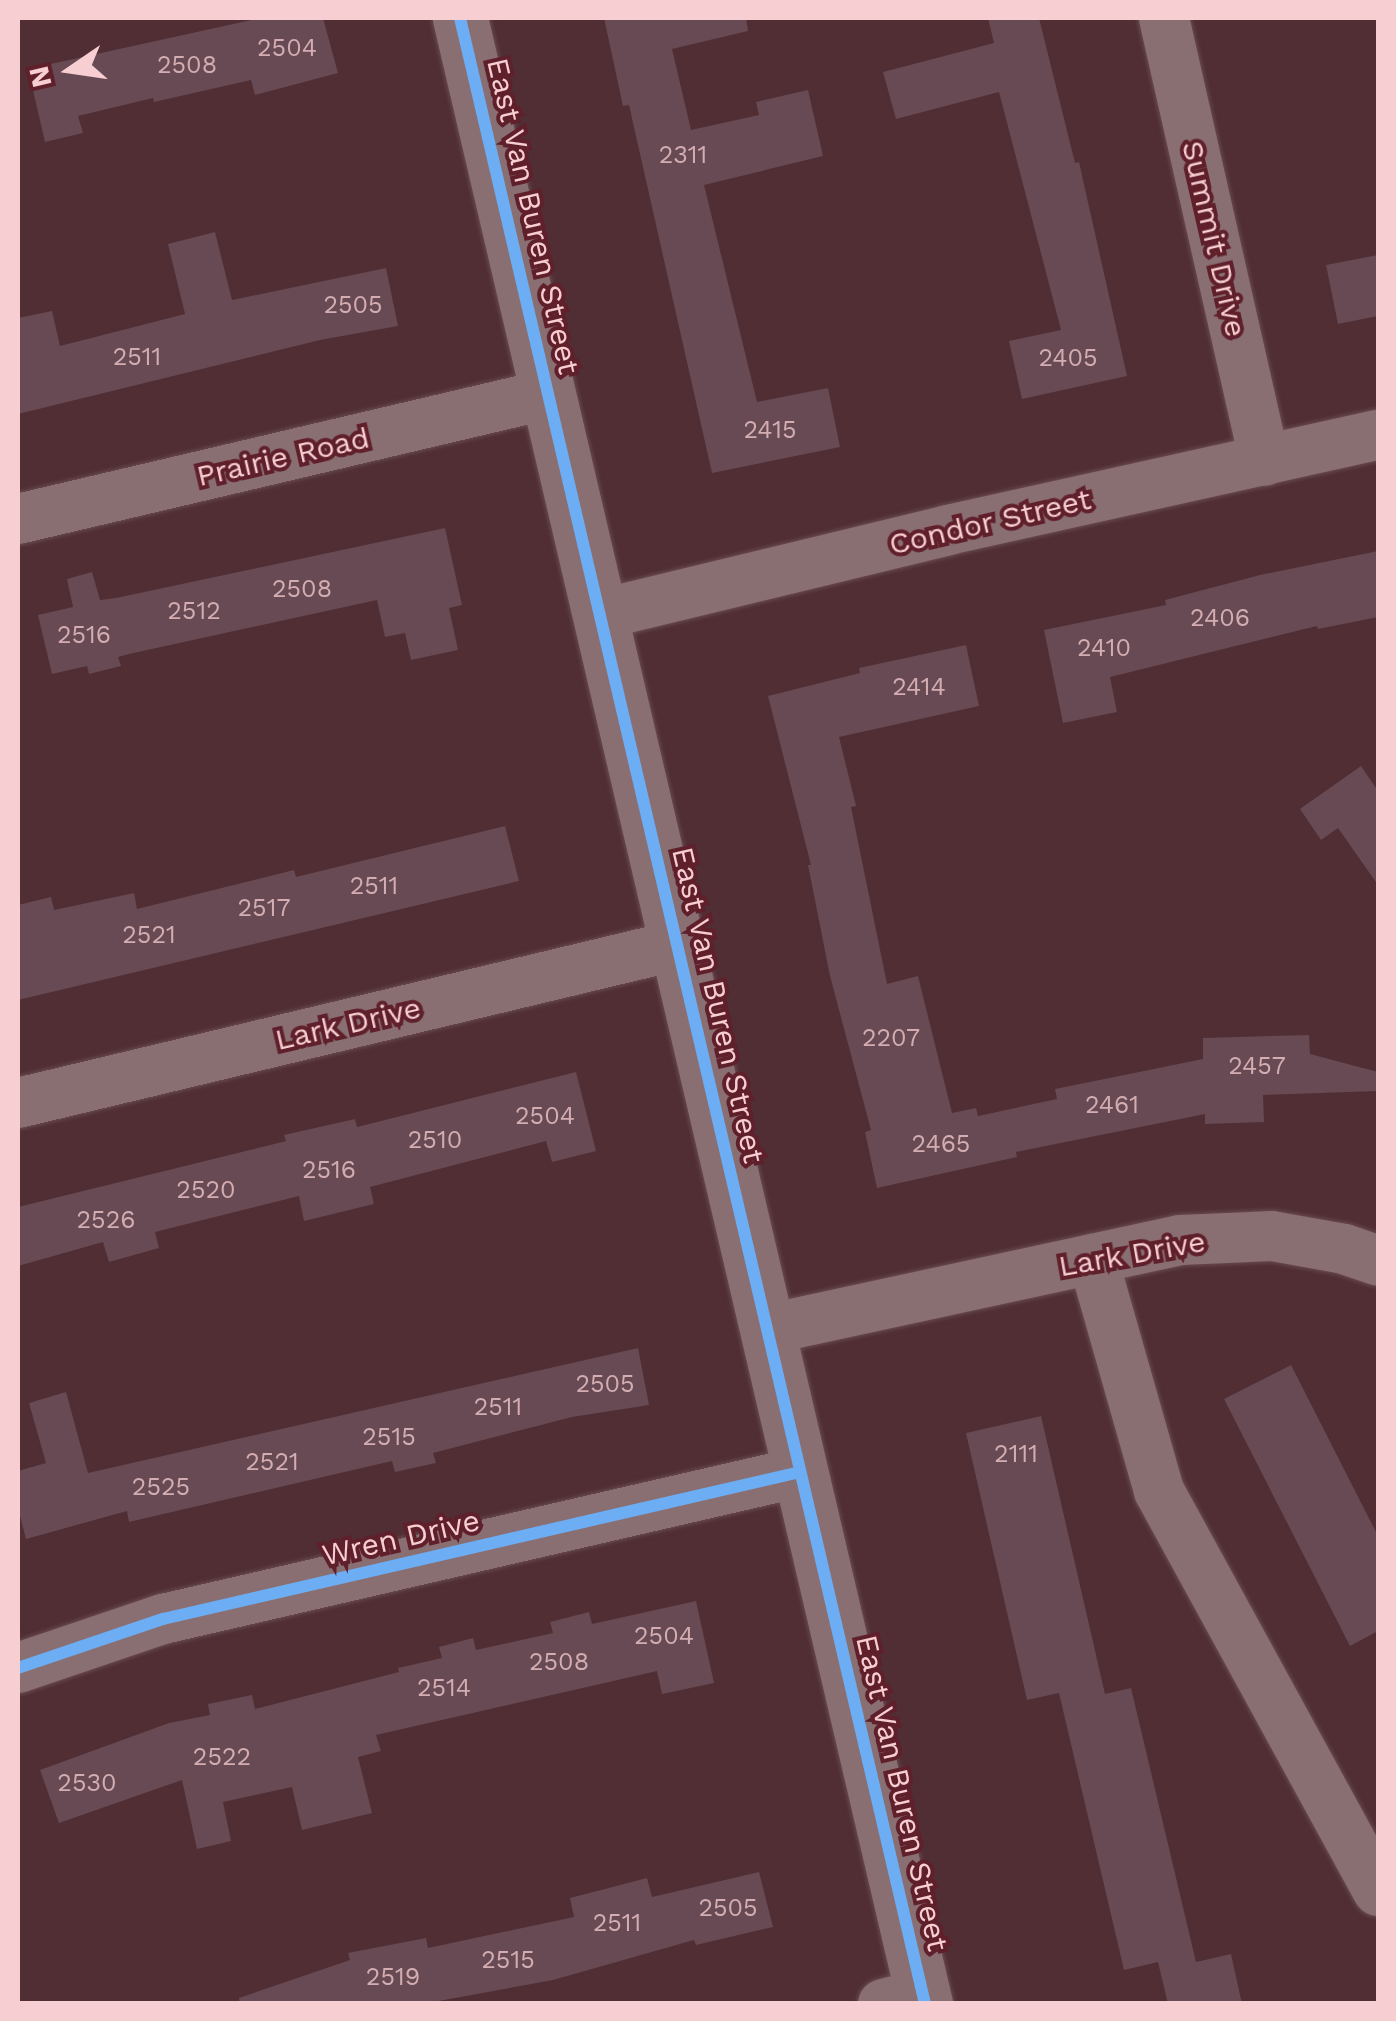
<!DOCTYPE html>
<style>
body{margin:0}
#map{position:relative;width:1396px;height:2021px;overflow:hidden;background:#502e34;font-family:"Work Sans",sans-serif}
div>[style]{position:absolute}
.building>*{inset:0;background:#674a53}
.roads{filter:drop-shadow(0 0 2px #6a4b50) drop-shadow(0 0 2px #6a4b50)}
.minor>*{height:50px;margin:-25px;padding:0 25px;transform-origin:25px;border-radius:25px;background:#896f72}
.tertiary>*{height:55px;margin:-27.5px;padding:0 27.5px;transform-origin:27.5px;border-radius:27.5px;background:#896f72}
.cycleway>*{height:12px;margin:-6px;padding:0 6px;transform-origin:6px;border-radius:6px;background:#6dadf4}
span{translate:-50% -50%;white-space:nowrap;text-align:center;line-height:1.15;-webkit-text-stroke:8px #5f1f2b;paint-order:stroke}
.number-label{font-size:25px;color:#d3adb2}
.number-label span{-webkit-text-stroke-width:0}
.street-label{font-size:30px;color:#f7ced1}
.frame{position:absolute;inset:0;border:20px solid #f7ced1;pointer-events:none}
.north{position:absolute;left:20px;top:20px;width:100px;height:100px;-webkit-text-stroke:8px #5f1f2b;paint-order:stroke;rotate:257deg;font-size:28px;font-weight:700;line-height:40px;text-align:center;color:#f7ced1}
.north::after{content:'';display:block;margin:auto;width:35px;height:45px;background:#f7ced1;clip-path:polygon(50% 0,100% 100%,50% 72%,0 100%)}
</style>
<div id="map">
<div class="building">
<i style="clip-path:polygon(260px 18px,323px 18px,338px 73px,255px 95px,251px 80px,154px 102px,153px 98px,78px 116px,83px 133px,45px 142px,28px 69px)"></i>
<i style="clip-path:polygon(604px 18px,746px 18px,748px 31px,672px 49px,691px 130px,759px 115px,756px 102px,808px 90px,823px 156px,704px 185px,757px 402px,828px 388px,840px 447px,712px 473px,629px 105px,623px 106px)"></i>
<i style="clip-path:polygon(988px 18px,1039px 18px,1075px 163px,1079px 162px,1127px 376px,1022px 399px,1009px 341px,1061px 330px,999px 92px,896px 119px,883px 72px,994px 43px)"></i>
<i style="clip-path:polygon(215px 232px,232px 300px,386px 268px,398px 326px,320px 340px,18px 414px,18px 318px,52px 311px,60px 346px,185px 314px,168px 244px)"></i>
<i style="clip-path:polygon(1378px 255px,1378px 316px,1338px 324px,1326px 265px)"></i>
<i style="clip-path:polygon(445px 528px,462px 605px,449px 608px,458px 650px,411px 660px,405px 633px,385px 637px,377px 600px,129px 654px,118px 657px,121px 666px,89px 674px,87px 666px,52px 674px,38px 615px,73px 607px,67px 579px,92px 572px,100px 600px,116px 598px)"></i>
<i style="clip-path:polygon(1378px 551px,1378px 617px,1318px 629px,1317px 626px,1110px 677px,1117px 712px,1063px 723px,1044px 630px,1166px 605px,1165px 600px,1260px 575px)"></i>
<i style="clip-path:polygon(966px 645px,979px 706px,839px 737px,856px 806px,851px 807px,887px 984px,918px 976px,952px 1113px,976px 1108px,978px 1116px,1057px 1099px,1055px 1089px,1203px 1059px,1203px 1038px,1309px 1035px,1310px 1054px,1378px 1072px,1378px 1091px,1263px 1095px,1264px 1122px,1205px 1124px,1205px 1114px,1016px 1152px,1017px 1157px,877px 1188px,865px 1132px,871px 1130px,830px 976px,808px 865px,811px 865px,768px 696px,860px 673px,859px 668px)"></i>
<i style="clip-path:polygon(1361px 766px,1378px 791px,1378px 885px,1338px 828px,1321px 840px,1300px 809px)"></i>
<i style="clip-path:polygon(505px 826px,519px 881px,18px 1000px,18px 905px,51px 897px,54px 910px,134px 893px,137px 909px,294px 870px,296px 877px)"></i>
<i style="clip-path:polygon(576px 1072px,596px 1151px,552px 1162px,546px 1141px,370px 1187px,374px 1204px,304px 1221px,299px 1196px,155px 1232px,159px 1248px,109px 1262px,103px 1242px,18px 1266px,18px 1207px,286px 1141px,284px 1135px,355px 1119px,357px 1127px)"></i>
<i style="clip-path:polygon(638px 1348px,649px 1405px,572px 1417px,433px 1453px,436px 1463px,395px 1472px,392px 1461px,129px 1522px,127px 1511px,26px 1539px,18px 1508px,18px 1471px,46px 1463px,29px 1403px,66px 1392px,88px 1473px)"></i>
<i style="clip-path:polygon(1291px 1365px,1378px 1536px,1378px 1631px,1350px 1646px,1224px 1399px)"></i>
<i style="clip-path:polygon(1041px 1416px,1105px 1694px,1131px 1688px,1196px 1962px,1231px 1954px,1242px 2004px,1168px 2004px,1158px 1962px,1124px 1970px,1059px 1693px,1027px 1700px,966px 1433px)"></i>
<i style="clip-path:polygon(696px 1601px,714px 1683px,662px 1694px,657px 1671px,376px 1735px,381px 1751px,358px 1757px,372px 1813px,302px 1830px,292px 1787px,223px 1802px,231px 1841px,197px 1849px,182px 1780px,59px 1823px,40px 1770px,169px 1723px,210px 1715px,208px 1704px,252px 1695px,255px 1709px,399px 1672px,398px 1668px,442px 1658px,439px 1647px,473px 1638px,476px 1650px,553px 1633px,550px 1622px,589px 1612px,592px 1624px)"></i>
<i style="clip-path:polygon(759px 1872px,773px 1927px,696px 1945px,694px 1940px,553px 1980px,422px 2004px,240px 2004px,239px 1998px,350px 1960px,348px 1953px,426px 1938px,428px 1948px,574px 1917px,570px 1898px,647px 1878px,652px 1897px)"></i>
</div>
<div class="roads">
<div class="minor">
<i style="left:1164px;top:18px;width:454px;rotate:77.2deg"></i>
<i style="left:18px;top:519px;width:546px;rotate:-13.25deg"></i>
<i style="left:602px;top:614px;width:356px;rotate:-13.6deg"></i>
<i style="left:948px;top:530px;width:440px;rotate:-12.5deg"></i>
<i style="left:18px;top:1103px;width:679px;rotate:-13.46deg"></i>
<i style="left:1093px;top:1259px;width:241px;rotate:74.1deg"></i>
<i style="left:1159px;top:1491px;width:456px;rotate:61.3deg"></i>
<i style="left:769px;top:1329px;width:421px;rotate:-12.2deg"></i>
<i style="left:1180px;top:1240px;width:92px;rotate:-2.5deg"></i>
<i style="left:1272px;top:1236px;width:73px;rotate:10.2deg"></i>
<i style="left:1344px;top:1249px;width:36px;rotate:19deg"></i>
<i style="left:18px;top:1668px;width:153px;rotate:-18.7deg"></i>
<i style="left:163px;top:1619px;width:654px;rotate:-12.99deg"></i>
<i style="left:883px;top:2004px;width:41px;rotate:-14deg"></i>
</div>
<div class="tertiary">
<i style="left:460px;top:18px;width:2040px;rotate:76.82deg"></i>
</div>
</div>
<div class="cycleway">
<i style="left:460px;top:18px;width:2040px;rotate:76.82deg"></i>
<i style="left:18px;top:1668px;width:153px;rotate:-18.7deg"></i>
<i style="left:163px;top:1619px;width:654px;rotate:-12.99deg"></i>
</div>
<div class="number-label">
<span style="left:287px;top:48px">2504</span>
<span style="left:187px;top:65px">2508</span>
<span style="left:683px;top:155px">2311</span>
<span style="left:353px;top:305px">2505</span>
<span style="left:137px;top:357px">2511</span>
<span style="left:1068px;top:358px">2405</span>
<span style="left:770px;top:430px">2415</span>
<span style="left:302px;top:589px">2508</span>
<span style="left:194px;top:611px">2512</span>
<span style="left:1220px;top:618px">2406</span>
<span style="left:84px;top:635px">2516</span>
<span style="left:1104px;top:648px">2410</span>
<span style="left:919px;top:687px">2414</span>
<span style="left:374px;top:886px">2511</span>
<span style="left:264px;top:908px">2517</span>
<span style="left:149px;top:935px">2521</span>
<span style="left:891px;top:1038px">2207</span>
<span style="left:1257px;top:1066px">2457</span>
<span style="left:1112px;top:1105px">2461</span>
<span style="left:545px;top:1116px">2504</span>
<span style="left:435px;top:1140px">2510</span>
<span style="left:941px;top:1144px">2465</span>
<span style="left:329px;top:1170px">2516</span>
<span style="left:206px;top:1190px">2520</span>
<span style="left:106px;top:1220px">2526</span>
<span style="left:605px;top:1384px">2505</span>
<span style="left:498px;top:1407px">2511</span>
<span style="left:389px;top:1437px">2515</span>
<span style="left:1016px;top:1454px">2111</span>
<span style="left:272px;top:1462px">2521</span>
<span style="left:161px;top:1487px">2525</span>
<span style="left:664px;top:1636px">2504</span>
<span style="left:559px;top:1662px">2508</span>
<span style="left:444px;top:1688px">2514</span>
<span style="left:222px;top:1757px">2522</span>
<span style="left:87px;top:1783px">2530</span>
<span style="left:728px;top:1908px">2505</span>
<span style="left:617px;top:1923px">2511</span>
<span style="left:508px;top:1960px">2515</span>
<span style="left:393px;top:1977px">2519</span>
</div>
<div class="street-label">
<span style="left:533px;top:216px;rotate:77deg">East Van Buren Street</span>
<span style="left:1214px;top:239px;rotate:77deg">Summit Drive</span>
<span style="left:283px;top:457px;rotate:-13deg">Prairie Road</span>
<span style="left:990px;top:522px;rotate:-13deg">Condor Street</span>
<span style="left:718px;top:1005px;rotate:77deg">East Van Buren Street</span>
<span style="left:348px;top:1024px;rotate:-13deg">Lark Drive</span>
<span style="left:1132px;top:1254px;rotate:-10deg">Lark Drive</span>
<span style="left:401px;top:1538px;rotate:-13deg">Wren Drive</span>
<span style="left:902px;top:1793px;rotate:77deg">East Van Buren Street</span>
</div>
<div class="frame"></div>
<div class="north">N</div>
</div>
